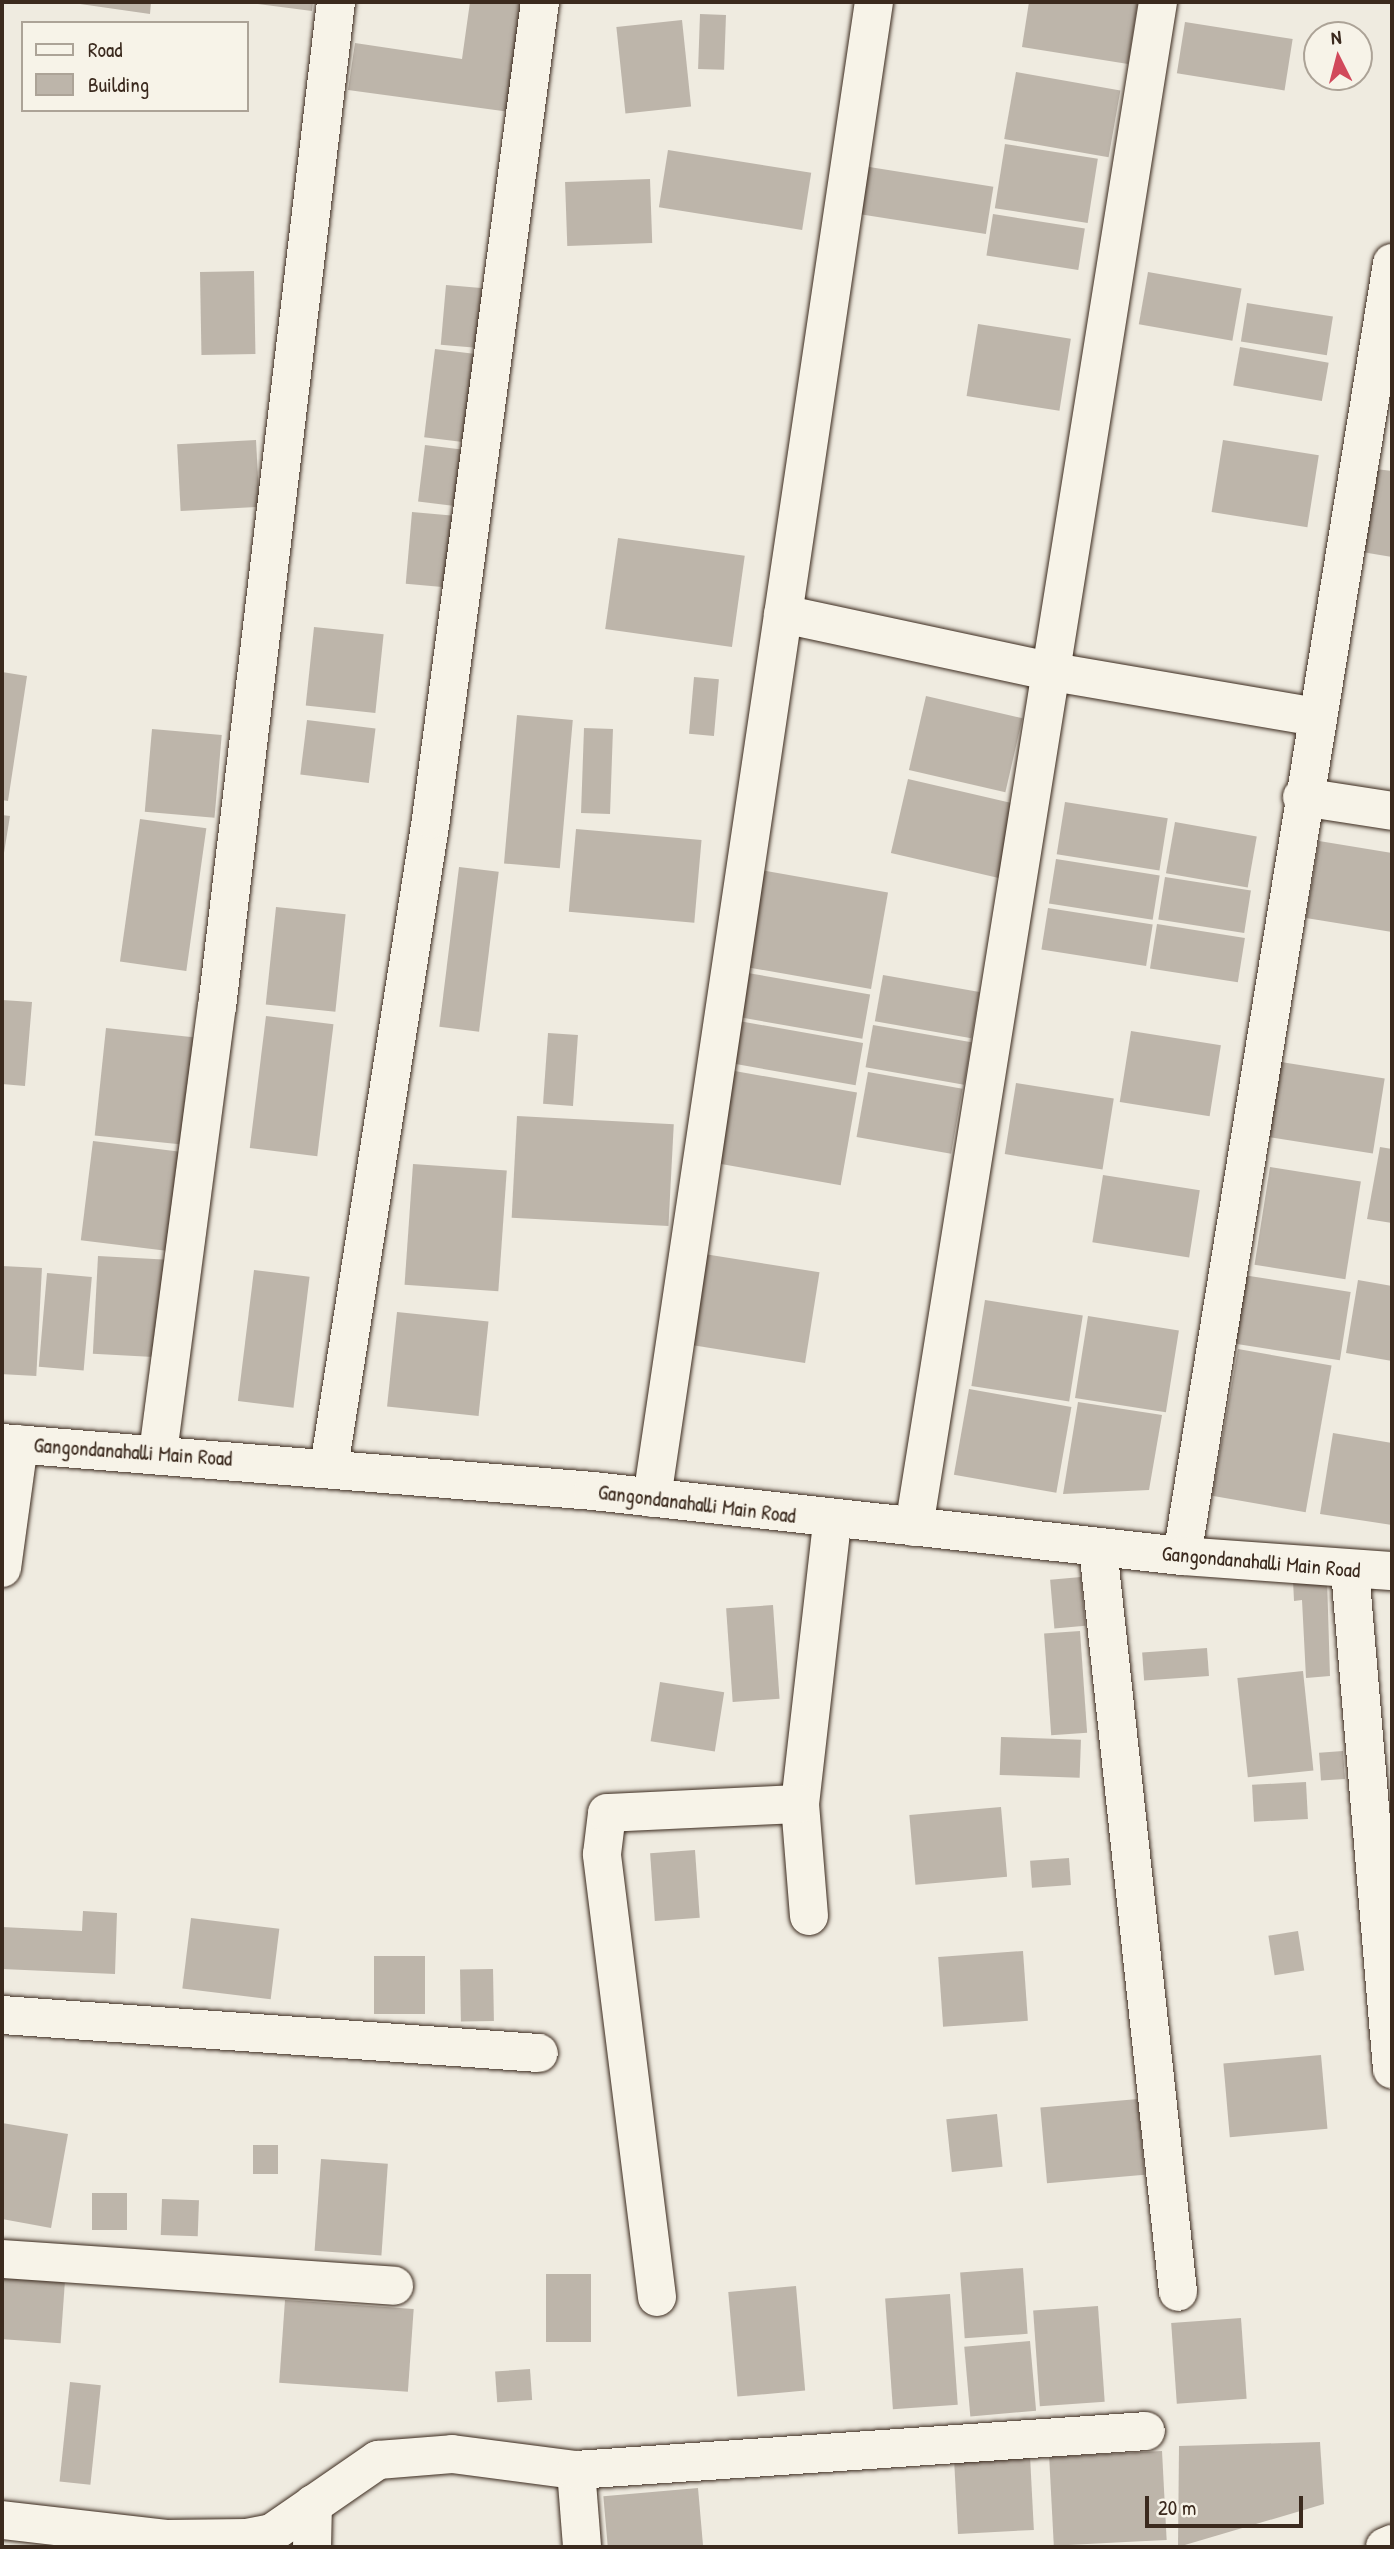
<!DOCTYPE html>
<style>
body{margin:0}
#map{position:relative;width:1394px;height:2549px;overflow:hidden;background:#efebe0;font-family:"Patrick Hand",sans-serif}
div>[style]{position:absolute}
.building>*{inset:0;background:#bdb5aa;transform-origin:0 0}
.roads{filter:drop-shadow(0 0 2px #3b2a1e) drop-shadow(0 0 2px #3b2a1e)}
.minor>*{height:38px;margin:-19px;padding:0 19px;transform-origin:19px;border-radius:19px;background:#f7f3e8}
.tertiary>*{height:38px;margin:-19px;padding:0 19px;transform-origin:19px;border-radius:19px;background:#f7f3e8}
.secondary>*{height:38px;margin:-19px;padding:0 19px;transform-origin:19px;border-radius:19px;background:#f7f3e8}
span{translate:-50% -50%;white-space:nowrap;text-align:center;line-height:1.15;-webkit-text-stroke:6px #f7f3e8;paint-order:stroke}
.street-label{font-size:21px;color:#3b2a1e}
.frame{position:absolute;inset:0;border:4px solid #3b2a1e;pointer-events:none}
.legend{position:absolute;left:21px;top:21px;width:228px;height:91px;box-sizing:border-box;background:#f7f3e8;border:2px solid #aca397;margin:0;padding:9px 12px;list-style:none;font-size:21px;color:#3b2a1e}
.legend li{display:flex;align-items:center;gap:14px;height:35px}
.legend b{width:35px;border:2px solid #aca397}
.north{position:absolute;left:1303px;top:21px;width:70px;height:70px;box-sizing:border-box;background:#f7f3e8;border:2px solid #aca397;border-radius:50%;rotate:354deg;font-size:19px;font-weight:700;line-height:28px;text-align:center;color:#3b2a1e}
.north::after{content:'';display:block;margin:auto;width:24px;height:32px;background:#d1495b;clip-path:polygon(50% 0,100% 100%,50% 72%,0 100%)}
.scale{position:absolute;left:1145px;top:2496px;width:158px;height:32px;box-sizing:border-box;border:4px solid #3b2a1e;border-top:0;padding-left:9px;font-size:21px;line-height:24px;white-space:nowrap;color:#3b2a1e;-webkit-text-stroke:5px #f7f3e8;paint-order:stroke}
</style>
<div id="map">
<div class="building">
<i style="clip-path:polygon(66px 2px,151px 2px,150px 14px)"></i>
<i style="clip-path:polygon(242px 2px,313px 2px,312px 11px)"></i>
<i style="clip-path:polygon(470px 2px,526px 2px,510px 112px,348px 90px,355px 43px,462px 59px)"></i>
<i style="clip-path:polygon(1029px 2px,1138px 2px,1128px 64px,1022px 47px)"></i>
<i style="left:700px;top:14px;width:26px;height:55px;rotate:2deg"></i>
<i style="left:682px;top:20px;width:87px;height:66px;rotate:84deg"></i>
<i style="left:1185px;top:22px;width:109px;height:52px;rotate:9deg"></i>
<i style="left:1016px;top:72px;width:106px;height:68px;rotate:10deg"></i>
<i style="left:1005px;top:144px;width:94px;height:65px;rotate:9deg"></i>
<i style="left:668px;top:150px;width:145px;height:58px;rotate:9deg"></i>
<i style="left:863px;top:166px;width:132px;height:48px;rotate:9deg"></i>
<i style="left:650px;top:179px;width:64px;height:85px;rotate:88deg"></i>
<i style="left:993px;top:214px;width:93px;height:42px;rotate:9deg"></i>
<i style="left:254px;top:271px;width:83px;height:54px;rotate:89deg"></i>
<i style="left:1148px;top:272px;width:95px;height:53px;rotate:10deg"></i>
<i style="left:446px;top:285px;width:47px;height:60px;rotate:5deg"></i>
<i style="left:1247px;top:303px;width:87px;height:39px;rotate:9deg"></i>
<i style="left:978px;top:324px;width:94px;height:73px;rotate:9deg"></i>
<i style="left:1240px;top:347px;width:90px;height:39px;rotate:10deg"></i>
<i style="left:435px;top:349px;width:49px;height:89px;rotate:7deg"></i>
<i style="left:256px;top:440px;width:67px;height:79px;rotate:87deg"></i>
<i style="left:1223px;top:440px;width:97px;height:73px;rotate:9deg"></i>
<i style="left:425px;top:445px;width:43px;height:57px;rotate:7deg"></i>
<i style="clip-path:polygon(1376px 469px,1392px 471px,1392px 557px,1362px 552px)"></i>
<i style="left:412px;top:512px;width:45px;height:72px;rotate:5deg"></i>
<i style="left:618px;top:538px;width:128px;height:92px;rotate:8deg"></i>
<i style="left:314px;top:627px;width:70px;height:79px;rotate:6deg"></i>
<i style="clip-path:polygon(2px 672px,27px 676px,8px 801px,2px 800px)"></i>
<i style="left:694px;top:677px;width:25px;height:57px;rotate:5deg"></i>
<i style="left:926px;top:696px;width:99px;height:76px;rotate:13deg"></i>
<i style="left:517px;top:715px;width:56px;height:149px;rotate:5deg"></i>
<i style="left:307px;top:720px;width:69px;height:55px;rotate:7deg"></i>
<i style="left:584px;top:728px;width:29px;height:85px;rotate:2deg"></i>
<i style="left:152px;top:729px;width:70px;height:83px;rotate:5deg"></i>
<i style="left:908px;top:779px;width:114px;height:76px;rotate:13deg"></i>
<i style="left:1065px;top:802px;width:104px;height:53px;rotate:9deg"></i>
<i style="clip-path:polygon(2px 815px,10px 816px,3px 859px,2px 859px)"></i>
<i style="left:140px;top:819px;width:67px;height:144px;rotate:8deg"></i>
<i style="left:1175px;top:822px;width:83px;height:52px;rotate:10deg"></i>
<i style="left:576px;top:829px;width:126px;height:83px;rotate:5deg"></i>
<i style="clip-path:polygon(1319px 841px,1392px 853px,1392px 932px,1306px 918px)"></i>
<i style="left:1056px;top:859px;width:105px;height:45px;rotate:9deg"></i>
<i style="left:459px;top:867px;width:40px;height:161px;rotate:7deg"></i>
<i style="left:760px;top:870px;width:130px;height:98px;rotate:10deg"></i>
<i style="left:1165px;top:877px;width:87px;height:43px;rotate:9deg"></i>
<i style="left:276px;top:907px;width:70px;height:98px;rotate:6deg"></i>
<i style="left:1048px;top:908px;width:106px;height:42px;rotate:9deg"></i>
<i style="left:1157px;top:924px;width:89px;height:45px;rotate:9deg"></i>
<i style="left:748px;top:973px;width:124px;height:45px;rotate:10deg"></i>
<i style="left:883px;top:975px;width:98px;height:47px;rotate:10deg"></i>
<i style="clip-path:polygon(2px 1000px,32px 1002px,25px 1086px,2px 1084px)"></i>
<i style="left:266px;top:1016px;width:68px;height:133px;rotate:7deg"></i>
<i style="left:739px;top:1021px;width:126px;height:43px;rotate:10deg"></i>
<i style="left:873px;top:1025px;width:100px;height:43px;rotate:10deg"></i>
<i style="left:106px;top:1028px;width:95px;height:108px;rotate:6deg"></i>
<i style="left:1131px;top:1031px;width:91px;height:72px;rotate:9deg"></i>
<i style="left:548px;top:1033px;width:30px;height:71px;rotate:4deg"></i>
<i style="left:1281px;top:1062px;width:105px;height:76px;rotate:9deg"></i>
<i style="left:729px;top:1070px;width:130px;height:94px;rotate:10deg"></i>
<i style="left:868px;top:1072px;width:96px;height:66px;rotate:10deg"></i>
<i style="left:1016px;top:1083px;width:99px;height:72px;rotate:9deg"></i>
<i style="left:517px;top:1116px;width:157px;height:102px;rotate:3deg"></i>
<i style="left:93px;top:1141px;width:92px;height:100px;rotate:7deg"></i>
<i style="clip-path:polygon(1380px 1147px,1392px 1149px,1392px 1223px,1367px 1219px)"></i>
<i style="left:413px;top:1164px;width:94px;height:121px;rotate:4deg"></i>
<i style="left:1270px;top:1167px;width:92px;height:99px;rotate:9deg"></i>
<i style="left:1103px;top:1175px;width:98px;height:68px;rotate:9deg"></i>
<i style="left:698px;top:1253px;width:123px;height:92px;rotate:9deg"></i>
<i style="left:98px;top:1256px;width:70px;height:98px;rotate:3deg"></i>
<i style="left:2px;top:1266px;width:40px;height:108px;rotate:3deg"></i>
<i style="left:254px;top:1270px;width:56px;height:132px;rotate:7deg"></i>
<i style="left:47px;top:1273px;width:45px;height:94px;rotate:5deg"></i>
<i style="left:1243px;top:1275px;width:109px;height:69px;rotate:9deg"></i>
<i style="clip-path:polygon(1358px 1280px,1392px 1286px,1392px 1361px,1346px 1353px)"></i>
<i style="left:985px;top:1300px;width:99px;height:87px;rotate:9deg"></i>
<i style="left:397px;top:1312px;width:92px;height:95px;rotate:6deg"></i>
<i style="left:1088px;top:1316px;width:92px;height:83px;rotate:9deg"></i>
<i style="left:1238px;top:1349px;width:95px;height:149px;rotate:10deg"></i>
<i style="left:969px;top:1389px;width:104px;height:87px;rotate:10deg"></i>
<i style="clip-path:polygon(1078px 1402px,1162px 1415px,1149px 1490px,1063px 1494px)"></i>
<i style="clip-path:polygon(1333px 1433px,1392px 1443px,1392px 1525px,1320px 1514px)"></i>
<i style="left:1081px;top:1577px;width:49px;height:31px;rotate:85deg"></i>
<i style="clip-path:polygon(1327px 1579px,1330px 1676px,1306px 1678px,1302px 1600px,1294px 1601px,1293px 1580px)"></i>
<i style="left:773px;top:1605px;width:94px;height:47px;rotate:86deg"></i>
<i style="left:1080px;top:1631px;width:102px;height:36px;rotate:86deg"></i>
<i style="left:1207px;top:1648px;width:28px;height:65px;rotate:86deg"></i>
<i style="left:1303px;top:1671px;width:100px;height:66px;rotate:84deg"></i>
<i style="left:660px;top:1682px;width:65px;height:60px;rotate:9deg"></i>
<i style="left:1001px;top:1737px;width:80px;height:38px;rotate:2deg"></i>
<i style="left:1343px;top:1751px;width:28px;height:24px;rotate:86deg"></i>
<i style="left:1306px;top:1782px;width:37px;height:54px;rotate:87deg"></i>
<i style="left:1001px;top:1807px;width:70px;height:92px;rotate:85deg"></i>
<i style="left:695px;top:1850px;width:68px;height:45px;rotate:86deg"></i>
<i style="left:1069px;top:1858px;width:27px;height:39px;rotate:86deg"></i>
<i style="clip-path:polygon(83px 1911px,117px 1913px,115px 1974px,2px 1969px,2px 1927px,82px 1931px)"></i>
<i style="left:191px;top:1918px;width:89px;height:71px;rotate:7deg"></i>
<i style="left:1298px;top:1931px;width:40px;height:30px;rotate:81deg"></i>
<i style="left:1023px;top:1951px;width:70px;height:85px;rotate:86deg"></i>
<i style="left:374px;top:1956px;width:51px;height:58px"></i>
<i style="left:493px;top:1969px;width:52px;height:33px;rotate:89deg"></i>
<i style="left:1321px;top:2055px;width:74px;height:98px;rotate:85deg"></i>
<i style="left:1138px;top:2099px;width:76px;height:98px;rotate:85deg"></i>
<i style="left:997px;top:2114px;width:53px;height:51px;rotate:84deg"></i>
<i style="clip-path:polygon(2px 2123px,68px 2134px,51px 2228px,2px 2219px)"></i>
<i style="left:253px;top:2145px;width:25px;height:29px"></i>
<i style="left:321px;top:2159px;width:67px;height:92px;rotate:4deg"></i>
<i style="left:92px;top:2193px;width:35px;height:37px"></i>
<i style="left:162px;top:2199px;width:37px;height:36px;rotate:2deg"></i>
<i style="left:1023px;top:2268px;width:66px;height:63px;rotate:86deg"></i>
<i style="left:546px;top:2274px;width:45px;height:68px"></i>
<i style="left:2px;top:2278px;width:63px;height:61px;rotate:4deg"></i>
<i style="left:796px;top:2286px;width:105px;height:68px;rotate:85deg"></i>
<i style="left:950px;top:2294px;width:111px;height:65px;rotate:86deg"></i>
<i style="left:285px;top:2300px;width:129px;height:83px;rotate:4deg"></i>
<i style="left:1098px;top:2306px;width:96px;height:65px;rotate:86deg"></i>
<i style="left:1241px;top:2318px;width:81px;height:70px;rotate:86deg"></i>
<i style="left:1030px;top:2341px;width:70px;height:66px;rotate:85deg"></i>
<i style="left:530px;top:2369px;width:31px;height:35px;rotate:86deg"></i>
<i style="left:70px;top:2382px;width:31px;height:100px;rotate:6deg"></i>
<i style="clip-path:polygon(1320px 2442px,1324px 2504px,1178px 2547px,1179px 2446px)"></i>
<i style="left:1162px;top:2451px;width:89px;height:113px;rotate:87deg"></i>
<i style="left:1030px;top:2456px;width:74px;height:76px;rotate:87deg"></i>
<i style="left:698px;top:2488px;width:59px;height:95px;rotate:85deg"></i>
</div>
<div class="roads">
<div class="minor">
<i style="left:783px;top:614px;width:276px;rotate:12.1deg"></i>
<i style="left:1053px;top:672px;width:266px;rotate:9.7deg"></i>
<i style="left:1302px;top:797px;width:91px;rotate:8.8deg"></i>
<i style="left:158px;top:1453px;width:450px;rotate:-82.5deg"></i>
<i style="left:217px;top:1007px;width:1012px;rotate:-83.25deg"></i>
<i style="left:329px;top:1467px;width:656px;rotate:-81.05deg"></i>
<i style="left:431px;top:819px;width:824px;rotate:-82.4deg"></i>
<i style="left:652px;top:1498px;width:1512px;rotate:-81.56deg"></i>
<i style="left:914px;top:1527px;width:1544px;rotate:-80.91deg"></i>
<i style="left:1098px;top:1548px;width:748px;rotate:83.86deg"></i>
<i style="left:1182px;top:1556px;width:1310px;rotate:-80.77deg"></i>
<i style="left:1350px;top:1570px;width:501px;rotate:85.19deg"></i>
<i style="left:809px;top:1916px;width:112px;rotate:-94.6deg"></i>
<i style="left:800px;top:1804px;width:285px;rotate:-83.5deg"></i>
<i style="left:2px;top:2015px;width:538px;rotate:4.05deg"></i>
<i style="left:2px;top:2259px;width:393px;rotate:3.9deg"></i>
<i style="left:657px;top:2297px;width:446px;rotate:-97.1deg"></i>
<i style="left:602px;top:1854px;width:41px;rotate:-83deg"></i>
<i style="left:607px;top:1813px;width:193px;rotate:-2.7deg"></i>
<i style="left:576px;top:2470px;width:77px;rotate:85.5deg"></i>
<i style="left:2px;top:2520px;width:165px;rotate:6.6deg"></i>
<i style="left:166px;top:2539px;width:81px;rotate:-0.7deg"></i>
<i style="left:247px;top:2538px;width:25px;rotate:-11deg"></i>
<i style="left:272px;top:2533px;width:129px;rotate:-34.6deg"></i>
<i style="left:378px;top:2460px;width:74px;rotate:-4.6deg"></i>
<i style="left:452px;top:2454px;width:125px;rotate:7.4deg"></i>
<i style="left:576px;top:2470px;width:571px;rotate:-3.91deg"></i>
<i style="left:312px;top:2547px;width:43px;rotate:-88.7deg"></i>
</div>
<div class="tertiary">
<i style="left:2px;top:1443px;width:593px;rotate:4.64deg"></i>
<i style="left:593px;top:1491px;width:593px;rotate:6.3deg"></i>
<i style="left:1182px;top:1556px;width:211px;rotate:4.1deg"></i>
<i style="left:2px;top:1568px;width:125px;rotate:-82.2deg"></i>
</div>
<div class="secondary">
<i style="left:1385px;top:2547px;width:8px;rotate:-23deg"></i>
</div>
</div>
<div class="street-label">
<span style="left:133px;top:1452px;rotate:4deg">Gangondanahalli Main Road</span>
<span style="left:697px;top:1504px;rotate:7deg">Gangondanahalli Main Road</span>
<span style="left:1261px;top:1562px;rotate:5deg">Gangondanahalli Main Road</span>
</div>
<div class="frame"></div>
<ul class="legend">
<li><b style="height:9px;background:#f7f3e8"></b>Road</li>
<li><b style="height:19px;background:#bdb5aa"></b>Building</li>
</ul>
<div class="north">N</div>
<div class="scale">20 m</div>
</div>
